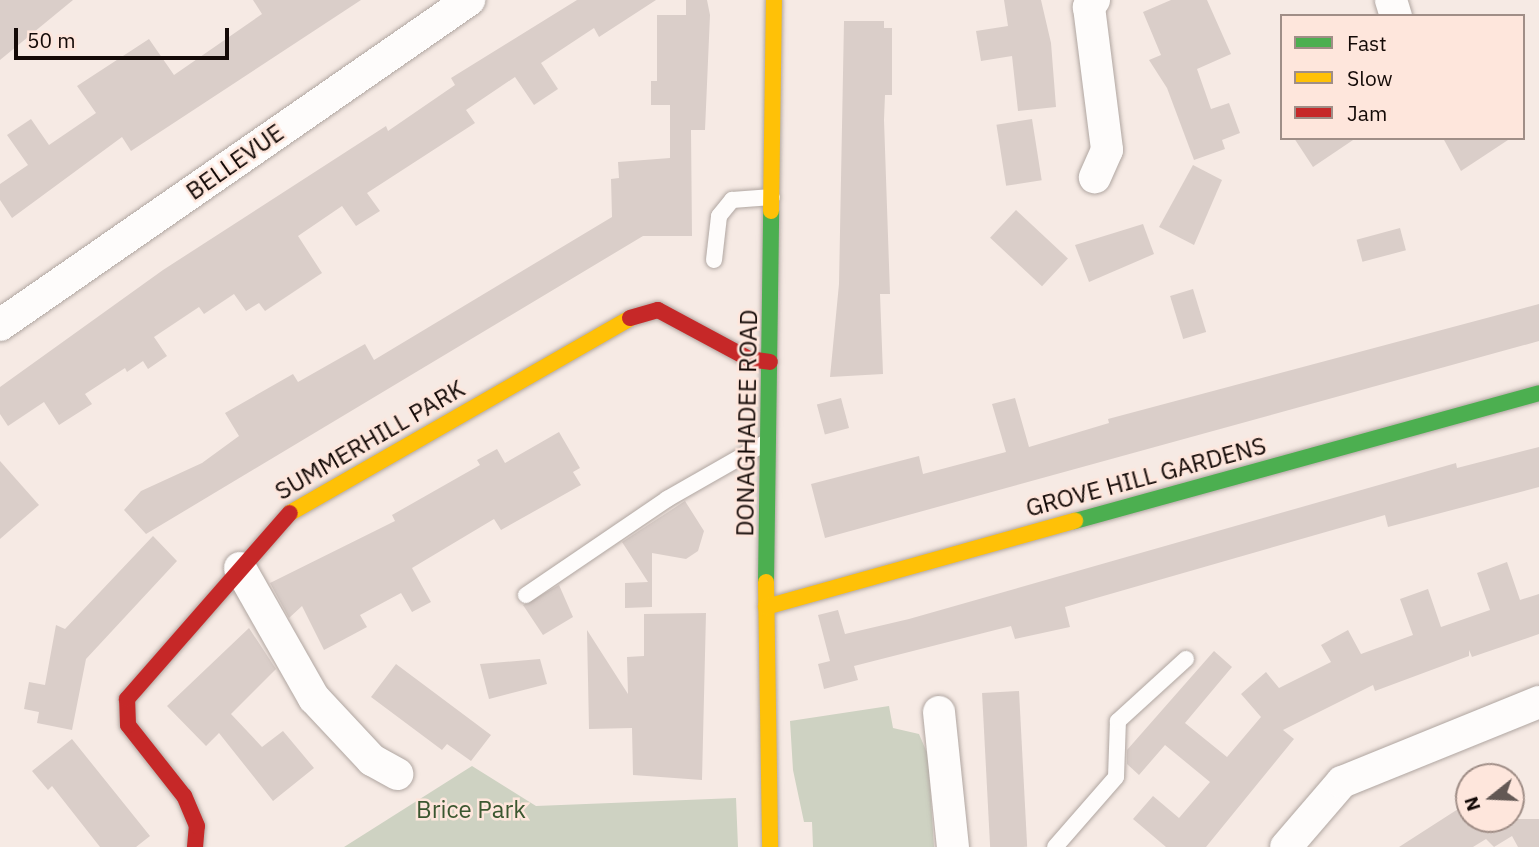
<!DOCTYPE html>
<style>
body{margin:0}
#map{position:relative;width:1539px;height:847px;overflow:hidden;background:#f6eae4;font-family:"IBM Plex Sans",sans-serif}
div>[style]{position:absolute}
.green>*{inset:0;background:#ced2c2}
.building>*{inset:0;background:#dacec9;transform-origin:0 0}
.roads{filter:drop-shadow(0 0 2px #b0a6a1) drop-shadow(0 0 2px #b0a6a1)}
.lane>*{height:16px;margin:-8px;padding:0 8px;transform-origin:8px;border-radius:8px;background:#fefcfb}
.street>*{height:32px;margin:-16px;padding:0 16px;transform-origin:16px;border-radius:16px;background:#fefcfb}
.fast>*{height:16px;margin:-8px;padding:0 8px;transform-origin:8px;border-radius:8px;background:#4caf50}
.slow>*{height:16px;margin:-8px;padding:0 8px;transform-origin:8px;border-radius:8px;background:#ffc107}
.jam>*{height:16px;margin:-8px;padding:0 8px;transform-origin:8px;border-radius:8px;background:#c62828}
span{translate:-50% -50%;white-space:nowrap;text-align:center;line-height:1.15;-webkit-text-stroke:5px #fee6dc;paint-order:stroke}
.street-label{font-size:24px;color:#140a07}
.park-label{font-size:24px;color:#3b5730}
.legend{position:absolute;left:1280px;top:14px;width:245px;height:126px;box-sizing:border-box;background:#fee6dc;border:2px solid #a08e87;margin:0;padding:9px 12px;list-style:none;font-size:21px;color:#140a07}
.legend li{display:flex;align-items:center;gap:14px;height:35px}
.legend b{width:35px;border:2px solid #a08e87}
.north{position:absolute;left:1455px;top:763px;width:70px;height:70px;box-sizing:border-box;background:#fee6dc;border:2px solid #a08e87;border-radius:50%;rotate:252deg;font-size:19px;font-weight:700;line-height:28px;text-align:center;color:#140a07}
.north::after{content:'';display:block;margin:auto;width:24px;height:32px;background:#635854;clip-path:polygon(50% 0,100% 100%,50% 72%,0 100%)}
.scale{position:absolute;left:14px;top:28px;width:215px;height:32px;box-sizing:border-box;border:4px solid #140a07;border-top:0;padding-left:9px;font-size:21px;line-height:24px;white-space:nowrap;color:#140a07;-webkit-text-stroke:5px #fee6dc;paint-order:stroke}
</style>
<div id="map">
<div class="green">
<i style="clip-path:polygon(889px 706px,893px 728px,919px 734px,928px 755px,934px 847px,813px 847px,812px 822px,804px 822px,793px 770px,790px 721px)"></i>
<i style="clip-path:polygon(472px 766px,536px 806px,736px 798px,738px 847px,344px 847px)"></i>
</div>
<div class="building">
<i style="clip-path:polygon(0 0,73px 0,0 60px)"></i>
<i style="clip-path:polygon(253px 0,361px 0,131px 151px,122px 137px,12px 218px,0 200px,0 184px,28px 165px,7px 135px,31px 119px,49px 145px,96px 113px,77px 86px,149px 39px,174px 75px,262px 14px)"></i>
<i style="clip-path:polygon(577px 0,656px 0,599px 37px,594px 28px,541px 63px,558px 89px,534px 105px,515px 77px,466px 110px,475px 123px,367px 193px,380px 211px,356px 226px,342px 206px,298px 236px,322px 273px,265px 311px,259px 303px,246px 311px,234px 294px,204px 314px,199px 307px,154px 337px,167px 356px,148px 369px,143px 361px,127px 372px,125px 368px,85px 394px,92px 404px,59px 425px,44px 402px,8px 426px,0 414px,0 387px,163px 270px,386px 126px,388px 131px,455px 85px,451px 78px)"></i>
<i style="clip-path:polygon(686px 0,707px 0,710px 15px,705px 130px,691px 130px,692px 236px,643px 236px,146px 534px,124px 510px,141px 491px,202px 463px,239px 436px,225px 413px,293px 374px,298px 382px,365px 344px,374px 360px,612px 217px,611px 179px,619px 178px,618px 162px,670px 158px,670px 105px,651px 105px,651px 81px,657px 81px,657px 15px,686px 15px)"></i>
<i style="clip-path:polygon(1004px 0,1041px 0,1051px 43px,1056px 107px,1018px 111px,1012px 56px,981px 61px,976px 31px,1008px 26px)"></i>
<i style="clip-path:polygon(1171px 0,1207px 0,1231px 54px,1197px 69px,1211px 109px,1229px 103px,1240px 133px,1222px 140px,1225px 149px,1194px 160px,1167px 88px,1149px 60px,1161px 55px,1143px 12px)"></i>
<i style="clip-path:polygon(844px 21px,884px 21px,884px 28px,892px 28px,892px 95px,885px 95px,884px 120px,890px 294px,880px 294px,883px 374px,830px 377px,839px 284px)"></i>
<i style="left:1032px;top:119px;width:62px;height:36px;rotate:81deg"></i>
<i style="clip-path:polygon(1294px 138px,1356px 138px,1313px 167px)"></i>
<i style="clip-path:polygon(1443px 138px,1511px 138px,1461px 171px)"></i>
<i style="clip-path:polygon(1193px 165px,1222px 180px,1194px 245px,1159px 227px)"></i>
<i style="left:1016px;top:210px;width:71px;height:38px;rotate:43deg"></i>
<i style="clip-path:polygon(1143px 224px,1154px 254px,1089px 282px,1075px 245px)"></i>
<i style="left:1400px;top:228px;width:23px;height:45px;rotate:75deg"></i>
<i style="left:1193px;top:289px;width:45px;height:24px;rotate:73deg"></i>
<i style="clip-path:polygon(1539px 304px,1539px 341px,825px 538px,811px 484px,919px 456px,923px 474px,1006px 452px,992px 404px,1015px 398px,1029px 447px,1109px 423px,1108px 419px)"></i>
<i style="left:841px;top:398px;width:31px;height:25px;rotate:75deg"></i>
<i style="clip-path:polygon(559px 432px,580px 468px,573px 472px,581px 485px,501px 530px,494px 519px,412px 568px,431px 602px,412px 612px,401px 593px,360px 615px,367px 627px,324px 650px,302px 606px,289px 618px,270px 583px,395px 521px,392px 515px,480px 465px,477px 460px,497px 449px,505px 463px)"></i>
<i style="clip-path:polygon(1539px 447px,1539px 487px,1388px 527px,1385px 515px,1065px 607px,1070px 627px,1015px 639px,1011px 626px,854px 666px,858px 680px,824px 689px,818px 664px,830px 661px,818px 615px,838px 610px,845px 634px,909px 619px,1456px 463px,1457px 468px)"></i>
<i style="clip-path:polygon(0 461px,39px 505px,0 539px)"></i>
<i style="clip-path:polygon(685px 501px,704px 531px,698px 551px,686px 559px,652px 553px,652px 607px,625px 608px,625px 583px,648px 582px,622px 542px)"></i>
<i style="clip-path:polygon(153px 536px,177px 561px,86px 659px,72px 730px,37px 723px,39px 712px,24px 709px,29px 682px,45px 685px,56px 625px,65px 629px)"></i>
<i style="clip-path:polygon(1507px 562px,1520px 600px,1539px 594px,1539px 634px,1472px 657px,1469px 650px,1469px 656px,1375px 691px,1373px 685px,1283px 730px,1294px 739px,1206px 847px,1166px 847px,1133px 819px,1153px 796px,1179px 818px,1210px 782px,1165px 745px,1139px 775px,1127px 764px,1127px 750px,1214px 651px,1232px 667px,1185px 723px,1227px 757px,1261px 717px,1241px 694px,1266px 672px,1279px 688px,1331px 662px,1321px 645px,1348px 630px,1361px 654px,1413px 635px,1400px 599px,1428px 589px,1441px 627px,1490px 610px,1477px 573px)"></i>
<i style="clip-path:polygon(559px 585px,573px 617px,543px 635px,523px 605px)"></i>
<i style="clip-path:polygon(706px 613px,702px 780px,633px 775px,632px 728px,589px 729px,587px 630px,628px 694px,627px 657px,644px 656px,644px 614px)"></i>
<i style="clip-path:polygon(249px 628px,276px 669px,231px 714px,262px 747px,283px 731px,314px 768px,273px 801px,219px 733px,206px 746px,167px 706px)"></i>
<i style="clip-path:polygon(540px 659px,547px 684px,489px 699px,480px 664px)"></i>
<i style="clip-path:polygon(396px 664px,491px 735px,471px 761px,447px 744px,442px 750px,371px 697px)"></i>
<i style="left:1019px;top:691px;width:156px;height:37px;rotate:87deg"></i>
<i style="clip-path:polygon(72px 739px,150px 836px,136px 847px,100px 847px,52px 786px,48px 790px,32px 771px)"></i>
<i style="clip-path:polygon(1469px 802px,1469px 819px,1539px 819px,1539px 847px,1518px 847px,1512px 836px,1494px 847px,1486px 839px,1473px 847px,1399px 847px)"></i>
</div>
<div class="roads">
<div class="lane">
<i style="left:714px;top:260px;width:44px;rotate:-83.5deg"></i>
<i style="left:719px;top:216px;width:21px;rotate:-51deg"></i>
<i style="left:732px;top:200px;width:40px;rotate:-4.3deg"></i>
<i style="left:526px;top:595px;width:171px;rotate:-34.2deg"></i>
<i style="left:667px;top:499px;width:115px;rotate:-29.7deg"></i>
<i style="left:1055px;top:847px;width:93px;rotate:-48.9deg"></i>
<i style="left:1116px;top:777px;width:56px;rotate:-88deg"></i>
<i style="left:1118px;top:721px;width:92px;rotate:-42.4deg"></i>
</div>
<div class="street">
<i style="left:1094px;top:0;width:9px;rotate:126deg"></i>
<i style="left:1089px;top:7px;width:144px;rotate:82.8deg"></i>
<i style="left:1107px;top:150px;width:30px;rotate:114deg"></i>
<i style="left:1391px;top:0;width:17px;rotate:73deg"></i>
<i style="left:0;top:325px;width:571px;rotate:-34.72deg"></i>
<i style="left:240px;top:568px;width:150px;rotate:60.4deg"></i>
<i style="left:314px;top:698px;width:85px;rotate:46.9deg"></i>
<i style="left:372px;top:760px;width:29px;rotate:29deg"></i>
<i style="left:939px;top:712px;width:136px;rotate:84.1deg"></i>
<i style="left:1286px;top:847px;width:86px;rotate:-49.3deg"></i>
<i style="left:1342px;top:782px;width:213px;rotate:-22.1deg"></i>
</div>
<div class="fast">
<i style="left:1075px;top:521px;width:481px;rotate:-15.4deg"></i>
<i style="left:766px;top:582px;width:371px;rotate:-89.2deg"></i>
</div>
<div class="slow">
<i style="left:771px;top:211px;width:211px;rotate:-89.2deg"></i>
<i style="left:290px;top:513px;width:392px;rotate:-29.8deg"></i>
<i style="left:766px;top:582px;width:265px;rotate:89.1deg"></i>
<i style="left:766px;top:607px;width:321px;rotate:-15.6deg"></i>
</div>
<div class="jam">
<i style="left:630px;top:318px;width:29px;rotate:-16deg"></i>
<i style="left:658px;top:310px;width:103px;rotate:28.3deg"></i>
<i style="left:749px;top:359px;width:21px;rotate:8deg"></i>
<i style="left:195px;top:847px;width:21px;rotate:-85deg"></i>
<i style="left:197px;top:826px;width:33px;rotate:-113deg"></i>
<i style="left:184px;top:796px;width:90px;rotate:-128.3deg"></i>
<i style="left:128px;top:725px;width:26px;rotate:-92deg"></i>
<i style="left:127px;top:699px;width:247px;rotate:-48.8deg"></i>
</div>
</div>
<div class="street-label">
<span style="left:235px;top:162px;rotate:-35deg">BELLEVUE</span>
<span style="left:747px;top:423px;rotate:-89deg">DONAGHADEE ROAD</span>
<span style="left:370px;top:440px;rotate:-30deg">SUMMERHILL PARK</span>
<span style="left:1146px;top:477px;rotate:-15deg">GROVE HILL GARDENS</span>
</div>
<div class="park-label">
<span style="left:471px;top:810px">Brice Park</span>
</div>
<ul class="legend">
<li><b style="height:9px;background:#4caf50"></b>Fast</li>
<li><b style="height:9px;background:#ffc107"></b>Slow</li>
<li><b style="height:9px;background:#c62828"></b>Jam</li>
</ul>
<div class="north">N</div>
<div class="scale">50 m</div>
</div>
